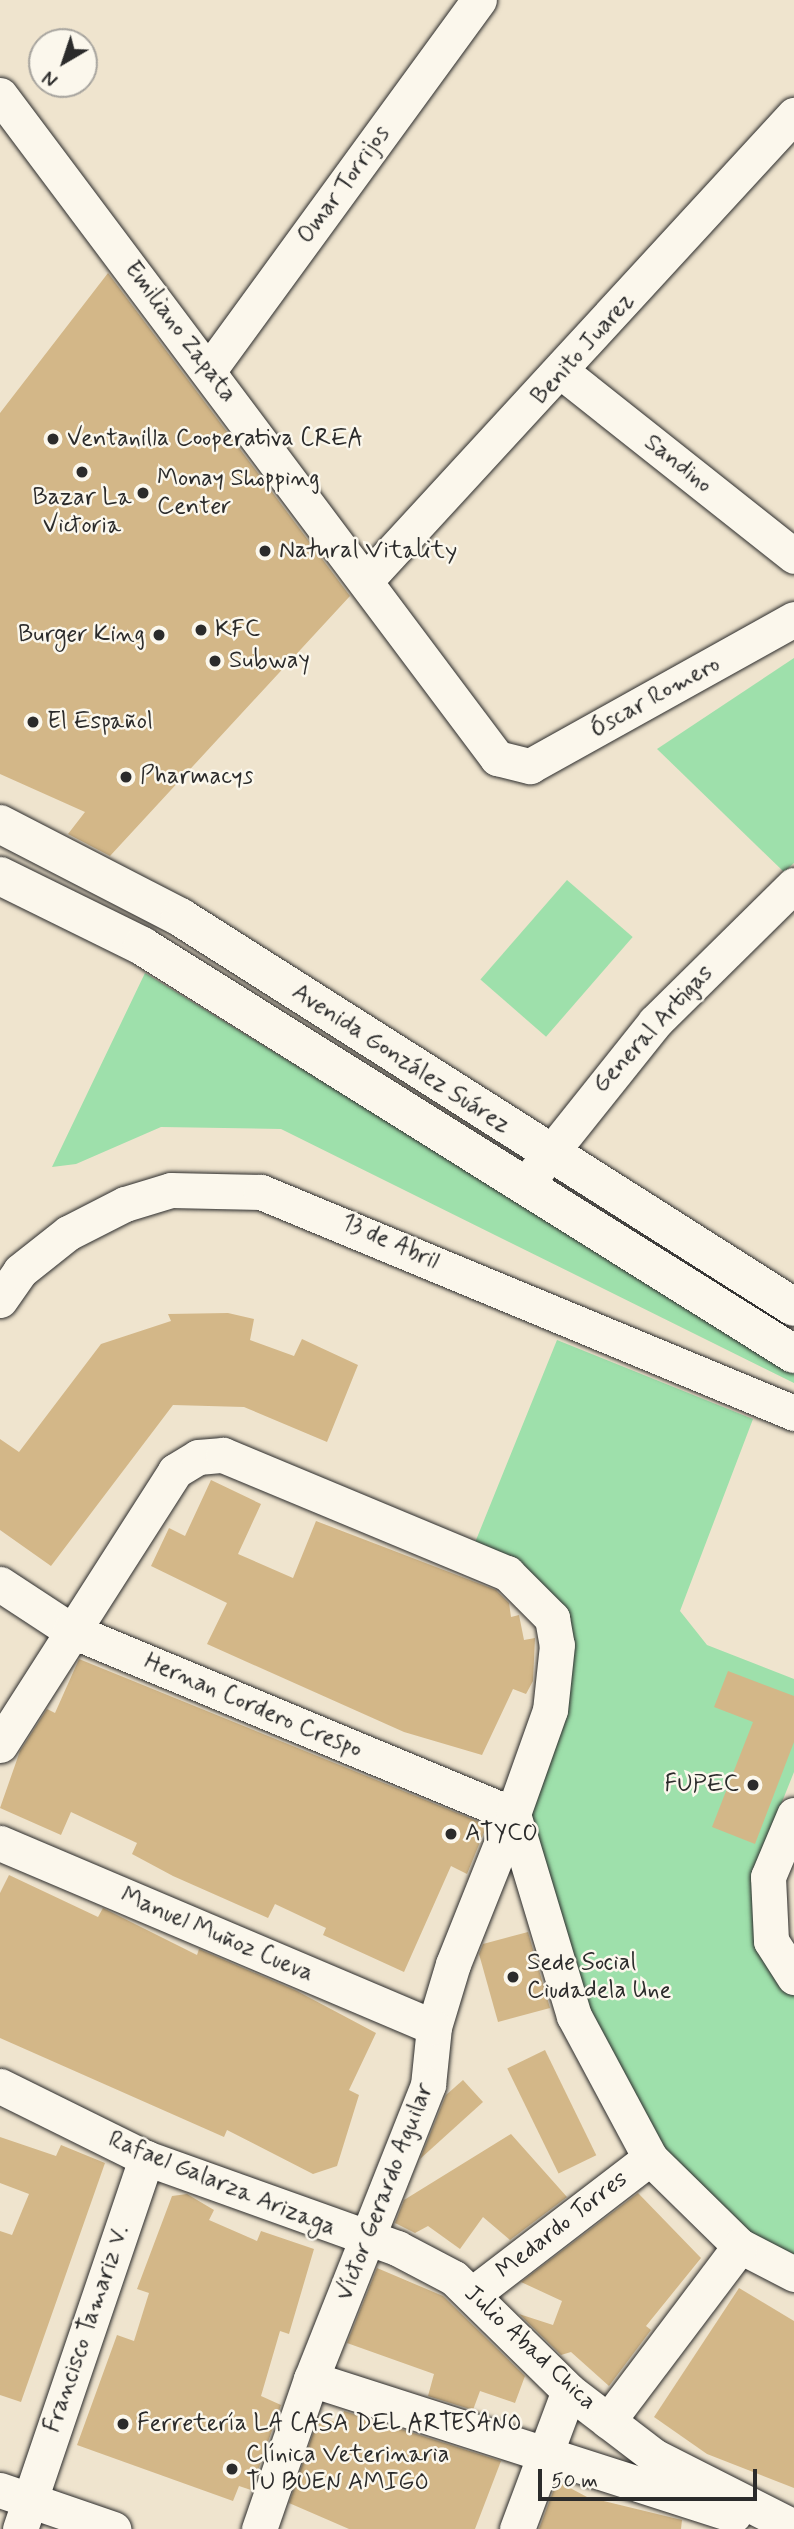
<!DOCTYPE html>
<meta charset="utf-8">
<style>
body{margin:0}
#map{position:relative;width:794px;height:2529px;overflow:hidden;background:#efe4ce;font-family:Mynerve,sans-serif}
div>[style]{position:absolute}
.green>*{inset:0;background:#9ee0ab;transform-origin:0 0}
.building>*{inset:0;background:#d3b788;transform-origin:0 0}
.roads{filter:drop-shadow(0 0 2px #2b2b2b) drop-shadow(0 0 2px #2b2b2b)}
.minor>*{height:35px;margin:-17.5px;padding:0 17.5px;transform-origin:17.5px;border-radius:17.5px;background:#fbf7ec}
.major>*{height:38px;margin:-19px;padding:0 19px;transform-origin:19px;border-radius:19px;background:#fbf7ec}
.dots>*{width:19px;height:19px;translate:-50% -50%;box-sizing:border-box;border:4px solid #fbf7ec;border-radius:50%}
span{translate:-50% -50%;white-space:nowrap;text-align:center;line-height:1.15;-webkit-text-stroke:5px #fbf7ec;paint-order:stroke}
.street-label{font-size:24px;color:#2b2b2b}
.poi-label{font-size:24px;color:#2b2b2b}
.left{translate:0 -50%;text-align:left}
.right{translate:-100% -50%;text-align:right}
.north{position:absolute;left:28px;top:28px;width:70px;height:70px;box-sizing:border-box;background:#fbf7ec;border:2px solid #a8a59f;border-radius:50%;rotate:219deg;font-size:19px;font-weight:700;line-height:28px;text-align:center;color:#2b2b2b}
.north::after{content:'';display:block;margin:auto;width:24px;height:32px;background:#2b2b2b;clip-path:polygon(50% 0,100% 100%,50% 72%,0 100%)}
.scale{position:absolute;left:538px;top:2469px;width:219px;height:32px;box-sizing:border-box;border:4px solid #2b2b2b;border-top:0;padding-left:9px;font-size:21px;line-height:24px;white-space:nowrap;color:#2b2b2b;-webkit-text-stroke:5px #fbf7ec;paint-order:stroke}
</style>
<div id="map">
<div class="green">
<i style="clip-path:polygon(794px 658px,794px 863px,784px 872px,657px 749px)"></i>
<i style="left:567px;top:880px;width:87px;height:132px;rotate:41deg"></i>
<i style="clip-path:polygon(145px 973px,794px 1370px,794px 1383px,281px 1129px,161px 1127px,76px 1164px,52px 1167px)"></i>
<i style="clip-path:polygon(557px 1340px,753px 1419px,680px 1611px,707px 1645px,794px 1679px,794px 1772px,754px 1872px,794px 1992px,794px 2258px,763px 2245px,659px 2148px,606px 2068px,526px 1824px,563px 1644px,472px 1550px)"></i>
</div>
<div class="building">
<i style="clip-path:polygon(108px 273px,350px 596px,110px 856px,68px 834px,85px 812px,0 774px,0 413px)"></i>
<i style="clip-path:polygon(228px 1313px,254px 1319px,250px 1340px,294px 1356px,302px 1339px,358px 1365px,327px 1442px,244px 1407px,173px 1405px,51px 1566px,0 1530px,0 1439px,19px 1452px,101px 1344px,171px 1321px,168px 1314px)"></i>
<i style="clip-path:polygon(211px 1480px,261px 1504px,238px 1554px,293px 1578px,316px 1521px,496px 1590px,509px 1603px,511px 1617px,519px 1615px,524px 1640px,535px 1638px,533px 1681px,526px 1694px,513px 1689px,482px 1755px,404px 1732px,207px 1644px,227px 1603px,151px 1566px,169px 1528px,185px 1536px)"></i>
<i style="clip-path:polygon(79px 1659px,487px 1825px,467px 1874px,451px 1866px,404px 1972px,323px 1935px,326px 1928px,275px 1904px,268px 1918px,173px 1876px,132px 1854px,137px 1843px,71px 1812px,61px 1835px,0 1808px,20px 1751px,47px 1709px,55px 1713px)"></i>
<i style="clip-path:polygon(728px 1671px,794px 1696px,794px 1742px,755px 1844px,712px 1827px,753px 1722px,714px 1707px)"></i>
<i style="clip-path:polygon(9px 1875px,98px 1917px,103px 1908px,197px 1955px,199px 1949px,297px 1991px,376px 2033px,349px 2090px,359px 2095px,337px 2166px,313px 2174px,227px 2130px,224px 2137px,0 2038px,0 1893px)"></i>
<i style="clip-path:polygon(528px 1932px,550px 2008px,498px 2022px,479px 1954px,483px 1944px)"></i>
<i style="left:545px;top:2050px;width:117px;height:42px;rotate:64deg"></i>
<i style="clip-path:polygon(463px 2080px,483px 2102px,420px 2159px,446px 2095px)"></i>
<i style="clip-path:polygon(511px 2134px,567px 2197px,510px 2240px,483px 2217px,460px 2249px,428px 2226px,415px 2233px,395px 2223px,404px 2200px)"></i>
<i style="clip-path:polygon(0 2137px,56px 2156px,61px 2145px,105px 2163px,21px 2402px,0 2395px,0 2231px,12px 2235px,29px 2194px,0 2183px)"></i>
<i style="clip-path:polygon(638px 2193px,701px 2258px,646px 2326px,651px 2330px,609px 2386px,571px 2352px,561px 2355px,519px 2314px,553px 2325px,562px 2301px,521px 2282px)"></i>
<i style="clip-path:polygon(187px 2194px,214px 2210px,209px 2220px,257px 2241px,261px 2231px,314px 2249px,289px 2334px,280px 2331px,261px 2396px,281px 2405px,251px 2490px,239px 2486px,233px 2501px,77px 2445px,117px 2335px,134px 2341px,149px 2293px,137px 2289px,172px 2196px)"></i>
<i style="clip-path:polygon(377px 2268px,443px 2296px,525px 2376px,515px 2403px,480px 2391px,473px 2410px,428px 2396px,434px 2374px,347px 2343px)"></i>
<i style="clip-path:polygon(739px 2288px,794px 2321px,794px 2488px,707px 2454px,654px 2417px)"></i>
<i style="clip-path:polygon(344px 2411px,501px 2461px,475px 2529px,349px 2529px,289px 2503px,319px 2416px,340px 2424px)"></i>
<i style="clip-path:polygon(557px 2481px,587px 2497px,682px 2520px,681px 2529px,539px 2529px)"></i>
</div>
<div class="roads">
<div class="minor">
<i style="left:0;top:95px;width:829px;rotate:53.14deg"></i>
<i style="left:497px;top:758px;width:34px;rotate:14deg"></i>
<i style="left:530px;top:766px;width:302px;rotate:-29.1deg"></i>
<i style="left:209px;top:370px;width:458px;rotate:-53.9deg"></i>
<i style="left:562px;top:372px;width:296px;rotate:38.4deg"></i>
<i style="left:367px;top:579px;width:631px;rotate:-47.38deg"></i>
<i style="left:525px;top:1185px;width:208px;rotate:-51.4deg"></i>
<i style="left:655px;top:1022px;width:195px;rotate:-44.6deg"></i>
<i style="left:0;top:1300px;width:35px;rotate:-55deg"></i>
<i style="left:20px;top:1271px;width:61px;rotate:-38.4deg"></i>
<i style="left:68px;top:1233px;width:64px;rotate:-27deg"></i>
<i style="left:125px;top:1204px;width:48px;rotate:-16.9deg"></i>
<i style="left:171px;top:1190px;width:90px;rotate:1.3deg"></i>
<i style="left:261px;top:1192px;width:577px;rotate:22.52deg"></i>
<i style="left:0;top:1584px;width:84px;rotate:33.3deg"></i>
<i style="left:70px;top:1630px;width:480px;rotate:22.6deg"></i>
<i style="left:513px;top:1814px;width:162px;rotate:111.8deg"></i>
<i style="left:453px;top:1964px;width:66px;rotate:106.8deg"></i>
<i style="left:434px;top:2027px;width:58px;rotate:95.9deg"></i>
<i style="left:428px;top:2085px;width:316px;rotate:111.7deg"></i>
<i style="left:311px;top:2379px;width:159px;rotate:109.1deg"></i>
<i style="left:0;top:1745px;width:325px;rotate:-57.4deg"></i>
<i style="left:175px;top:1471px;width:27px;rotate:-31deg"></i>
<i style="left:198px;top:1457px;width:25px;rotate:-5deg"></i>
<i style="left:223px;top:1455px;width:308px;rotate:22.6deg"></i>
<i style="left:507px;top:1573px;width:64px;rotate:45deg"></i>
<i style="left:552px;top:1618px;width:27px;rotate:80deg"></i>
<i style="left:557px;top:1645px;width:65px;rotate:96.1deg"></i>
<i style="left:550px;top:1710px;width:110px;rotate:109.6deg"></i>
<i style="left:513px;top:1814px;width:211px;rotate:73.2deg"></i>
<i style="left:574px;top:2016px;width:161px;rotate:61.8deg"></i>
<i style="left:650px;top:2158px;width:126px;rotate:44.4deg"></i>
<i style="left:740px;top:2246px;width:61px;rotate:27.4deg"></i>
<i style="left:794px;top:1815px;width:67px;rotate:112.8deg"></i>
<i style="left:768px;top:1877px;width:64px;rotate:87.3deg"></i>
<i style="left:771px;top:1941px;width:43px;rotate:57.4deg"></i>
<i style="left:0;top:1843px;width:471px;rotate:23deg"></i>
<i style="left:0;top:2086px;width:163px;rotate:26.3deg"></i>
<i style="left:146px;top:2158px;width:267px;rotate:19.7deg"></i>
<i style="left:397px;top:2248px;width:64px;rotate:27.8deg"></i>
<i style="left:454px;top:2278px;width:161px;rotate:44.5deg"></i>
<i style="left:569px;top:2391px;width:107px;rotate:37.4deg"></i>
<i style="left:654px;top:2456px;width:157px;rotate:26.9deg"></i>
<i style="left:474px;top:2293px;width:222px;rotate:-37.5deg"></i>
<i style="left:311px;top:2379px;width:444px;rotate:17.8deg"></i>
<i style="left:608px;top:2421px;width:219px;rotate:-53deg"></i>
<i style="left:0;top:2490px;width:120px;rotate:19deg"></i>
<i style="left:20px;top:2529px;width:392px;rotate:-71.2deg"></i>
<i style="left:517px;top:2529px;width:147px;rotate:-69.4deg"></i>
</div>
<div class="major">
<i style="left:0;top:824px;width:203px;rotate:27.3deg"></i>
<i style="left:180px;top:917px;width:727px;rotate:32.42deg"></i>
<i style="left:0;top:876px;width:158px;rotate:26.2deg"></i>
<i style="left:142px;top:946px;width:769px;rotate:32.04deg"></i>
</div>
</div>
<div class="dots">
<i style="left:53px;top:439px;background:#2b2b2b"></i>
<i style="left:82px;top:472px;background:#2b2b2b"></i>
<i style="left:143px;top:493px;background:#2b2b2b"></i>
<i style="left:265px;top:551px;background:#2b2b2b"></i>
<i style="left:201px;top:630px;background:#2b2b2b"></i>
<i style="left:159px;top:635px;background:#2b2b2b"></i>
<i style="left:215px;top:661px;background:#2b2b2b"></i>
<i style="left:33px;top:722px;background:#2b2b2b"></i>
<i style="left:126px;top:777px;background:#2b2b2b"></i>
<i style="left:753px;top:1785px;background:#2b2b2b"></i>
<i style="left:451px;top:1834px;background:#2b2b2b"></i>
<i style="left:513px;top:1977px;background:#2b2b2b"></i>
<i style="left:123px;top:2424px;background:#2b2b2b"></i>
<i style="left:232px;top:2469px;background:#2b2b2b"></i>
</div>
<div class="street-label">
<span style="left:344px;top:185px;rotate:-54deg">Omar Torrijos</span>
<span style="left:180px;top:332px;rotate:53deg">Emiliano Zapata</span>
<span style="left:583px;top:349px;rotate:-48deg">Benito Juarez</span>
<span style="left:678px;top:464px;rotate:38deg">Sandino</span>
<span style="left:655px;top:697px;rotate:-29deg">Óscar Romero</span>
<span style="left:653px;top:1029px;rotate:-47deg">General Artigas</span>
<span style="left:401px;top:1059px;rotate:33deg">Avenida González Suárez</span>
<span style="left:390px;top:1242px;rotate:24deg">13 de Abril</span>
<span style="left:253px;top:1706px;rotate:23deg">Hernan Cordero Crespo</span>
<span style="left:217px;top:1935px;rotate:23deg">Manuel Muñoz Cueva</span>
<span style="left:222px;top:2184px;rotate:22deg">Rafael Galarza Arizaga</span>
<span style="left:385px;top:2192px;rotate:-69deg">Víctor Gerardo Aguilar</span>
<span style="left:562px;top:2225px;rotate:-38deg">Medardo Torres</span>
<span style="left:87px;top:2329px;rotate:-71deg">Francisco Tamariz V.</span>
<span style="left:530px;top:2348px;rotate:43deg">Julio Abad Chica</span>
</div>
<div class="poi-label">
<span class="left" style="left:67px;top:439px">Ventanilla Cooperativa CREA</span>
<span class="left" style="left:157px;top:493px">Monay Shopping<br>Center</span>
<span style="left:82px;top:512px">Bazar La<br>Victoria</span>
<span class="left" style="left:279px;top:551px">Natural Vitality</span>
<span class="left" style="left:215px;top:630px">KFC</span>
<span class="right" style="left:145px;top:635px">Burger King</span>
<span class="left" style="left:229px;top:661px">Subway</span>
<span class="left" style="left:47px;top:722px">El Español</span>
<span class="left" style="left:140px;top:777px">Pharmacys</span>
<span class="right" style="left:739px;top:1785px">FUPEC</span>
<span class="left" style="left:465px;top:1834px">ATYCO</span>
<span class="left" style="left:527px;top:1977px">Sede Social<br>Ciudadela Une</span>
<span class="left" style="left:137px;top:2424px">Ferretería LA CASA DEL ARTESANO</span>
<span class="left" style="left:246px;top:2469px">Clínica Veterinaria<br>TU BUEN AMIGO</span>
</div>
<div class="north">N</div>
<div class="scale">50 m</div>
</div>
